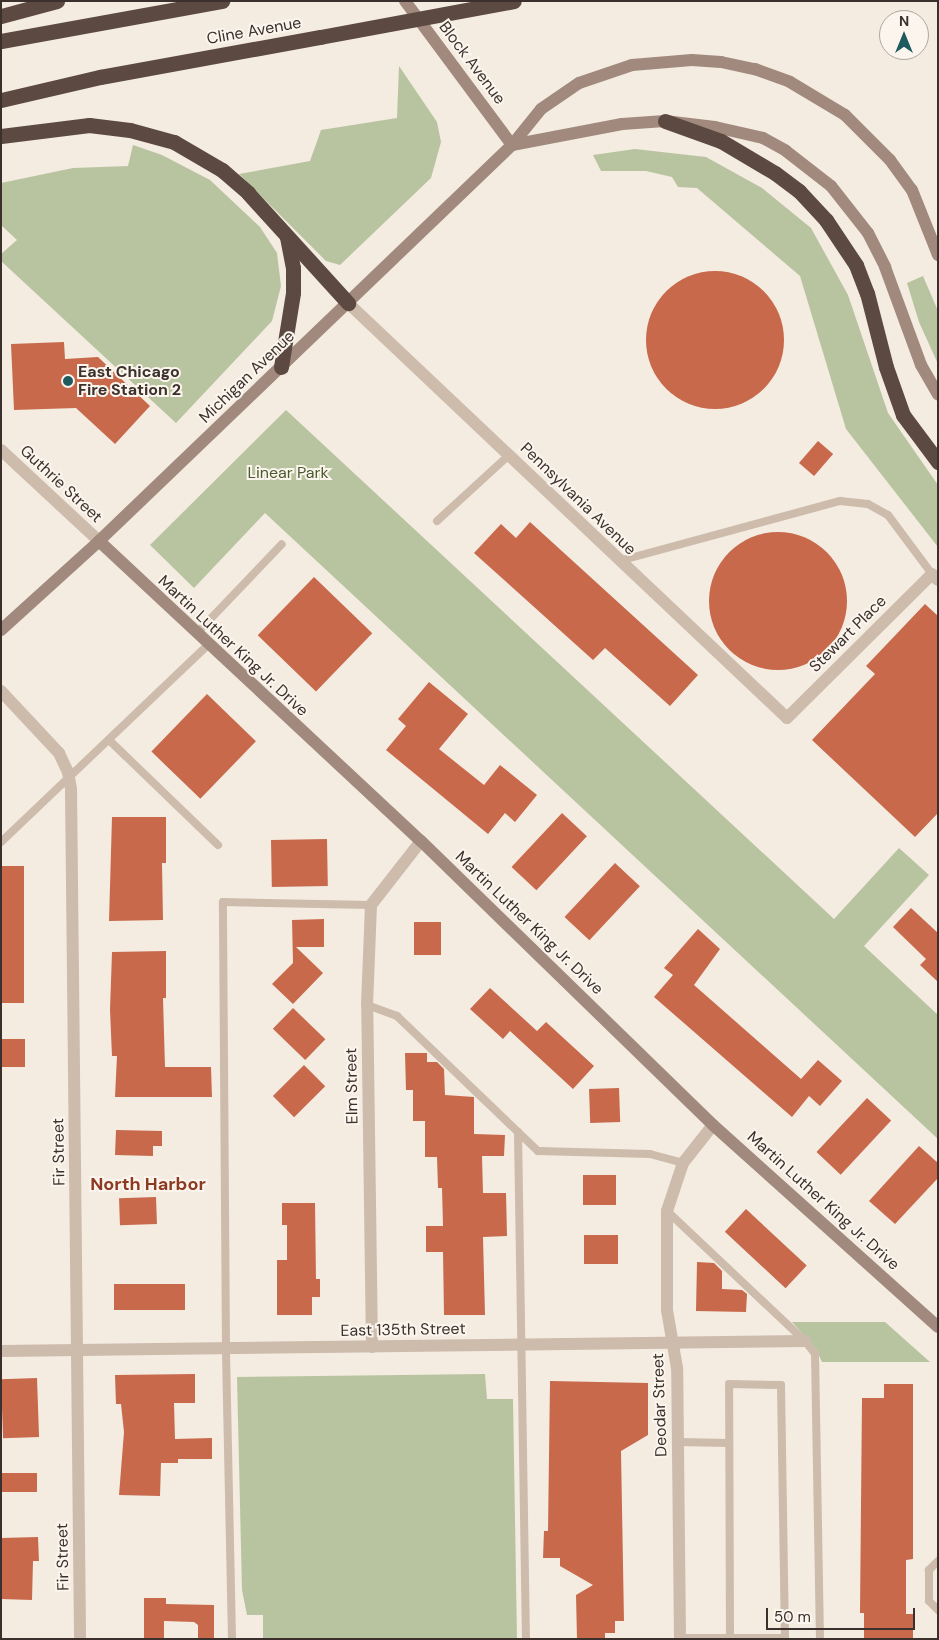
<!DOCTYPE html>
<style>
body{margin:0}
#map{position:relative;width:939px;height:1640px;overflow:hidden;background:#f4ebe1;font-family:"DM Sans",sans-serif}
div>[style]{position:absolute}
.green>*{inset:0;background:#b8c4a0}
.building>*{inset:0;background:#c8694b;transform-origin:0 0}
.round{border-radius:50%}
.lane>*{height:8px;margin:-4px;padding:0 4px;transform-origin:4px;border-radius:4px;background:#cdbbac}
.street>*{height:12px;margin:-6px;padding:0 6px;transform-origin:6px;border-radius:6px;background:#cdbbac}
.secondary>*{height:12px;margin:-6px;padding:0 6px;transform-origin:6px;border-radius:6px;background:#a18a7d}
.highway>*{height:15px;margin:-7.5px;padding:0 7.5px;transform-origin:7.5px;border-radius:7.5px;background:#5c4a42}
.highway-bridge>*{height:15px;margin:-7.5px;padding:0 7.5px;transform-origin:7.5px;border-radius:7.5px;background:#5c4a42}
.dots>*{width:14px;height:14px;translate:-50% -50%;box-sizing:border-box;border:2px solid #fbf5ee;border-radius:50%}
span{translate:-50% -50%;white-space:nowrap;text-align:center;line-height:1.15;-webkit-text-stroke:4px #fbf5ee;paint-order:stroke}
.street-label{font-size:16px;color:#3b302b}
.poi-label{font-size:16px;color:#3b302b;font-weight:700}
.left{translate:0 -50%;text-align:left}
.park-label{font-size:16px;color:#4a5a2e}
.neighbourhood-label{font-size:18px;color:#8c3b22;font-weight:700}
.frame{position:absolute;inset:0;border:2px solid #3b302b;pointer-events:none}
.north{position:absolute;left:879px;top:10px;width:50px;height:50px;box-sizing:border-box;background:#fbf5ee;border:1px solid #aea6a0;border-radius:50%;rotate:0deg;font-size:14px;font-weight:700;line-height:20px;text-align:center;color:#3b302b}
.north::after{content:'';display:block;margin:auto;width:18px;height:22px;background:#1f5a5e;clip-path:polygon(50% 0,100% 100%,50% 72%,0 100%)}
.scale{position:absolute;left:766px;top:1608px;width:149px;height:22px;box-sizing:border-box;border:2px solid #3b302b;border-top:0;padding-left:6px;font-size:15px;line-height:18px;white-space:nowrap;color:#3b302b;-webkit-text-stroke:4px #fbf5ee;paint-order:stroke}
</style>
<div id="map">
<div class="green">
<i style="clip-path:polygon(399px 66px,437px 122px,441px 142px,431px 178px,340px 265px,326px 261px,239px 174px,310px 161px,321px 130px,397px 118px)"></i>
<i style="clip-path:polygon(133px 145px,162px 155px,210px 180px,260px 227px,277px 253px,281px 286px,272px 321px,176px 423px,1px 261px,1px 254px,17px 240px,1px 225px,1px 183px,73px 168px,128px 166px)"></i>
<i style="clip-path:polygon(635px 149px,706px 157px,762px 188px,811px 228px,848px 295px,888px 413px,938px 485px,938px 547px,846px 429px,800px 276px,697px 188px,678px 187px,672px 177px,646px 171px,601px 171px,593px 155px)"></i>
<i style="clip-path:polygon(923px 276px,938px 311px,938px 364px,919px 322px,907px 283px)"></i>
<i style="clip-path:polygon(286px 410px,834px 919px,899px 848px,929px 875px,864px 946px,938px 1015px,938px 1139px,265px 513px,194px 588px,150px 545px)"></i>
<i style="clip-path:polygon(792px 1322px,885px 1322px,930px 1362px,822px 1362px,816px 1349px)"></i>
<i style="clip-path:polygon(485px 1374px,487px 1399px,513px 1399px,517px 1639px,263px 1639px,263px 1615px,247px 1615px,242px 1590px,237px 1377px)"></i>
</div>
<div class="building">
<i class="round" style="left:646px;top:271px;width:138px;height:138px"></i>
<i style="clip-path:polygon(64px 342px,65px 359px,98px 357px,150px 406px,115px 444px,76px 408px,14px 410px,11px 344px)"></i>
<i style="left:818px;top:441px;width:20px;height:29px;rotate:41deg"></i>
<i style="clip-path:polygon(530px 522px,698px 675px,670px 706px,605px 648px,593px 660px,474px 553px,501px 524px,516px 538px)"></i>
<i class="round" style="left:709px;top:532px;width:138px;height:138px"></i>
<i style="left:314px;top:577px;width:81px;height:81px;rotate:44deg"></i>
<i style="clip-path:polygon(925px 604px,938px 616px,938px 813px,915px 837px,812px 740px,875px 674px,866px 666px)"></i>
<i style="clip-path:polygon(429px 682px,468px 714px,439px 749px,484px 785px,500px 765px,537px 795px,515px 822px,505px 813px,488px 834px,386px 750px,406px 726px,398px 719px)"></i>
<i style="left:207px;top:694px;width:68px;height:80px;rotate:44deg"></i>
<i style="left:562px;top:813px;width:34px;height:74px;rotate:43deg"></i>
<i style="clip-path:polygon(112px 817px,166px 817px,166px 863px,162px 863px,163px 920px,109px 921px)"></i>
<i style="left:327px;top:839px;width:47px;height:56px;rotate:89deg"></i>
<i style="left:615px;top:863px;width:34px;height:74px;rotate:43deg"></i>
<i style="left:1px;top:866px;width:23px;height:137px"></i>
<i style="clip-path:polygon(911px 908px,938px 933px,938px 982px,920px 965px,926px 959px,893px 927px)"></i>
<i style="clip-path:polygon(324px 919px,324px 947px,296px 947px,323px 973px,293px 1004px,272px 984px,293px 963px,292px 920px)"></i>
<i style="left:441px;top:922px;width:33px;height:27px;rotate:90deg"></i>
<i style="clip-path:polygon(698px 929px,720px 949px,694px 985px,801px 1079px,818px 1060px,842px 1081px,820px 1106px,809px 1096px,792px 1117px,654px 997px,673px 975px,664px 968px)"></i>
<i style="clip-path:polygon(166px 951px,166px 998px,163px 998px,165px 1067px,211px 1067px,212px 1097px,115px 1097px,117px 1056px,112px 1056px,110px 1010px,112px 952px)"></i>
<i style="clip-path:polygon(490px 988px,537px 1031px,546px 1022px,594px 1066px,573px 1089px,510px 1031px,503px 1039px,470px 1009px)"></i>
<i style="left:293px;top:1008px;width:45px;height:29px;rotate:44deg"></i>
<i style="left:1px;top:1039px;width:24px;height:28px"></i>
<i style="clip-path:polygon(405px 1053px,427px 1053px,427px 1062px,437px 1062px,444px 1069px,445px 1095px,474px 1097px,474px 1134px,505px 1135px,504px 1156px,482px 1156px,483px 1193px,506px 1193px,507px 1236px,483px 1237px,485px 1315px,444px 1315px,443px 1252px,426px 1252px,426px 1226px,443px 1226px,442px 1188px,438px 1188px,437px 1157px,425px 1157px,425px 1121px,413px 1121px,413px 1090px,406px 1090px)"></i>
<i style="left:304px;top:1065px;width:30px;height:44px;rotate:45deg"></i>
<i style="left:619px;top:1088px;width:34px;height:30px;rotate:88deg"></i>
<i style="left:867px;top:1098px;width:33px;height:74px;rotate:43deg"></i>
<i style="clip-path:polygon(116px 1130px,162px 1131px,162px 1146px,153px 1146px,153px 1156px,115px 1155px)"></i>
<i style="clip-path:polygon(919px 1146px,938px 1163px,938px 1178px,895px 1224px,869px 1201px)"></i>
<i style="left:583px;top:1175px;width:33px;height:30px"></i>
<i style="left:156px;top:1197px;width:27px;height:37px;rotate:88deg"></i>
<i style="clip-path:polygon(282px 1203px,315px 1203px,316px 1279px,320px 1279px,320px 1297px,312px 1297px,312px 1315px,277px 1315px,277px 1260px,287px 1260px,287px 1225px,282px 1225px)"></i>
<i style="left:746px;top:1209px;width:83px;height:31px;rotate:43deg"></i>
<i style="left:618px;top:1235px;width:29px;height:34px;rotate:90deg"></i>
<i style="clip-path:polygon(697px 1262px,714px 1263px,722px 1271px,722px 1289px,742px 1290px,747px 1294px,746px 1312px,696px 1311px)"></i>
<i style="left:185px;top:1284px;width:26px;height:71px;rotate:90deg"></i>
<i style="clip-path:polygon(195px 1374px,195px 1403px,174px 1403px,175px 1439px,212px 1438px,212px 1459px,178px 1459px,178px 1463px,161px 1463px,160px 1496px,119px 1495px,124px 1432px,121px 1404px,116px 1404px,115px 1375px)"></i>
<i style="left:37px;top:1378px;width:59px;height:36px;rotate:88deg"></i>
<i style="clip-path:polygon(550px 1381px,648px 1383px,648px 1435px,621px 1451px,624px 1621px,615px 1621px,615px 1633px,605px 1633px,605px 1639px,577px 1639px,576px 1595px,593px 1585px,560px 1566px,560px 1558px,543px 1558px,544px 1531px,548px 1531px)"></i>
<i style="clip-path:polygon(884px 1384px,913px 1384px,913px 1559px,906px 1560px,906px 1614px,913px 1614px,913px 1639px,864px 1639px,864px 1613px,860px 1613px,862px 1398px,884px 1398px)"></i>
<i style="left:1px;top:1473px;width:36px;height:19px"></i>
<i style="clip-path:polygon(38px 1537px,39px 1561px,33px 1561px,32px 1600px,1px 1599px,1px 1538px)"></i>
<i style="clip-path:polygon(144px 1598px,166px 1598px,166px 1604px,214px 1605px,214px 1639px,198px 1639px,198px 1625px,194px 1622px,164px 1621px,164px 1639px,144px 1639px)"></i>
</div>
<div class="lane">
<i style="left:437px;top:521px;width:96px;rotate:-42.5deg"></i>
<i style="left:619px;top:561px;width:229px;rotate:-15.2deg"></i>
<i style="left:840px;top:501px;width:28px;rotate:6deg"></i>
<i style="left:868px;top:504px;width:23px;rotate:29deg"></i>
<i style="left:888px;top:515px;width:74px;rotate:53.3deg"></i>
<i style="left:196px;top:634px;width:124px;rotate:-46.3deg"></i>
<i style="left:110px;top:741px;width:150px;rotate:43.9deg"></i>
<i style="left:1px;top:842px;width:286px;rotate:-43.6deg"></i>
<i style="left:367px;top:1005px;width:32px;rotate:20deg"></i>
<i style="left:397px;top:1016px;width:195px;rotate:43.8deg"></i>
<i style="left:538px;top:1151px;width:112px;rotate:1.5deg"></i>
<i style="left:650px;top:1154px;width:34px;rotate:15deg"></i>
<i style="left:518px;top:1132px;width:507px;rotate:89.1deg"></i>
<i style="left:667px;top:1211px;width:190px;rotate:43.3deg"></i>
<i style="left:805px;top:1341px;width:16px;rotate:52deg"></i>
<i style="left:815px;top:1354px;width:285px;rotate:89deg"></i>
<i style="left:678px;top:1442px;width:51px;rotate:1.1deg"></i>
<i style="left:938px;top:1561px;width:13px;rotate:135deg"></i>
<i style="left:929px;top:1570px;width:31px;rotate:90deg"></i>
<i style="left:929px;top:1601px;width:13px;rotate:45deg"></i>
<i style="left:680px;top:1638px;width:105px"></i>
<i style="left:232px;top:1639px;width:291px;rotate:-91.2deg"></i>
<i style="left:226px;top:1348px;width:446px;rotate:-90.4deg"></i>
<i style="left:223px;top:902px;width:148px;rotate:1.2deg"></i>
<i style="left:730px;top:1639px;width:255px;rotate:-90.2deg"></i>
<i style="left:729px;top:1384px;width:52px;rotate:1.1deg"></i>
<i style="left:781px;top:1385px;width:254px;rotate:89.1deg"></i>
</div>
<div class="street">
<i style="left:348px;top:303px;width:604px;rotate:43.39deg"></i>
<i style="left:787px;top:718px;width:204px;rotate:-44.8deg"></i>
<i style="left:932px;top:574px;width:8px;rotate:45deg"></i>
<i style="left:1px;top:450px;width:134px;rotate:42.9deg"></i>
<i style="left:1px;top:691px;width:85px;rotate:46.9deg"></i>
<i style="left:59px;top:753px;width:21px;rotate:65deg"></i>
<i style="left:68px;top:772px;width:17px;rotate:80deg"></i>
<i style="left:71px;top:789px;width:850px;rotate:89.39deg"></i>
<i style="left:372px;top:1347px;width:342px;rotate:-90.8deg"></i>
<i style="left:367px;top:1005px;width:100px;rotate:-87.7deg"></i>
<i style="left:371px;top:905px;width:81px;rotate:-52deg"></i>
<i style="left:1px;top:1351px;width:804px;rotate:-0.71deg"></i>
<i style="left:680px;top:1639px;width:271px;rotate:-90.6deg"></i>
<i style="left:677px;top:1368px;width:59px;rotate:-99.8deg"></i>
<i style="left:667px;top:1310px;width:99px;rotate:-90deg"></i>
<i style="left:667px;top:1211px;width:51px;rotate:-71.6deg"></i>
<i style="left:683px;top:1163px;width:48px;rotate:-51.7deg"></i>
</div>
<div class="secondary">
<i style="left:405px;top:1px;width:179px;rotate:53.4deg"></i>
<i style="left:512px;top:145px;width:112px;rotate:-10.8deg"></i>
<i style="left:622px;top:124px;width:43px;rotate:-4deg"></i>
<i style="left:665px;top:121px;width:50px;rotate:6.8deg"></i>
<i style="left:715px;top:127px;width:49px;rotate:12.9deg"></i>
<i style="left:763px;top:138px;width:26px;rotate:29deg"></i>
<i style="left:786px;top:151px;width:57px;rotate:37.9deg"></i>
<i style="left:831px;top:186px;width:60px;rotate:51.8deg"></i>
<i style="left:868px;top:233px;width:38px;rotate:63deg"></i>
<i style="left:885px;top:267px;width:104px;rotate:69.8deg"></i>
<i style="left:921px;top:365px;width:34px;rotate:60deg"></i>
<i style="left:99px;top:541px;width:440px;rotate:43deg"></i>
<i style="left:421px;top:841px;width:407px;rotate:44.2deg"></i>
<i style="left:713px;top:1125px;width:302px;rotate:41.9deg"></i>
<i style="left:1px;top:630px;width:132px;rotate:-42.2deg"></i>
<i style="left:99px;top:541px;width:572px;rotate:-43.8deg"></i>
<i style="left:512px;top:145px;width:46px;rotate:-51.1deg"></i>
<i style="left:541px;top:109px;width:46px;rotate:-34.4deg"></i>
<i style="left:579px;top:83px;width:56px;rotate:-18.8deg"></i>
<i style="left:632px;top:65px;width:60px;rotate:-4.8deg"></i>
<i style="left:692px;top:60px;width:29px;rotate:4deg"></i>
<i style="left:721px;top:62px;width:35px;rotate:12deg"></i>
<i style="left:755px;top:69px;width:37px;rotate:20deg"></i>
<i style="left:790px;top:82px;width:64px;rotate:31deg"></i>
<i style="left:845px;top:115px;width:64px;rotate:45deg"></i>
<i style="left:890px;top:160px;width:37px;rotate:54deg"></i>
<i style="left:912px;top:190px;width:70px;rotate:68.2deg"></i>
</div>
<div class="highway">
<i style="left:1px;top:16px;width:58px;rotate:-15deg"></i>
<i style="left:1px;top:41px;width:225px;rotate:-10.3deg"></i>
<i style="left:1px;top:100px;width:102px;rotate:-13.1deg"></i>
<i style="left:100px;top:77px;width:224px;rotate:-10.3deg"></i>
<i style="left:665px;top:121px;width:59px;rotate:19.7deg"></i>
<i style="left:721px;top:141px;width:63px;rotate:30.7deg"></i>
<i style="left:775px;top:173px;width:30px;rotate:37deg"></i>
<i style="left:799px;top:191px;width:40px;rotate:47deg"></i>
<i style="left:826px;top:220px;width:54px;rotate:56.3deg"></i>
<i style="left:856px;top:265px;width:30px;rotate:69deg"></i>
<i style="left:867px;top:293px;width:76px;rotate:75.6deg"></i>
<i style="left:886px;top:367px;width:51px;rotate:70.5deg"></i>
<i style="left:903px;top:415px;width:59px;rotate:53.3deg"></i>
<i style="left:1px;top:136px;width:89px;rotate:-7.1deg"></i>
<i style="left:89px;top:125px;width:41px;rotate:7deg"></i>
<i style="left:130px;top:130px;width:46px;rotate:15.3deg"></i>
<i style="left:174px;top:142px;width:56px;rotate:30.3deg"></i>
<i style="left:222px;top:170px;width:35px;rotate:41deg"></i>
<i style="left:248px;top:193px;width:149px;rotate:47.7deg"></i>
<i style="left:281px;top:367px;width:75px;rotate:-80.8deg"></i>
<i style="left:293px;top:293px;width:25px;rotate:-90deg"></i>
<i style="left:293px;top:268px;width:32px;rotate:-101deg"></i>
</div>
<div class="highway-bridge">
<i style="left:320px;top:37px;width:197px;rotate:-10.5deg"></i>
</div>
<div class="dots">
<i style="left:68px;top:381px;background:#1f5a5e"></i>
</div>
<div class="street-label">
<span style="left:254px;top:31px;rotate:-10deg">Cline Avenue</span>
<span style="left:472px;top:63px;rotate:53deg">Block Avenue</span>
<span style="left:247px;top:377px;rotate:-44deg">Michigan Avenue</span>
<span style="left:61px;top:484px;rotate:43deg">Guthrie Street</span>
<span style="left:578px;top:499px;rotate:44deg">Pennsylvania Avenue</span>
<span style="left:848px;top:634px;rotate:-45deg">Stewart Place</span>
<span style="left:233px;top:646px;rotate:43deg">Martin Luther King Jr. Drive</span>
<span style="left:529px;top:923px;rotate:44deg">Martin Luther King Jr. Drive</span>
<span style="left:352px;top:1086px;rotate:-91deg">Elm Street</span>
<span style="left:59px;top:1152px;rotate:-91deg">Fir Street</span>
<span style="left:823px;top:1201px;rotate:42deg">Martin Luther King Jr. Drive</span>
<span style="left:403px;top:1330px;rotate:-1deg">East 135th Street</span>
<span style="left:660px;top:1405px;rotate:-92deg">Deodar Street</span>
<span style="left:63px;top:1557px;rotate:-91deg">Fir Street</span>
</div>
<div class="poi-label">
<span class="left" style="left:78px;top:381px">East Chicago<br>Fire Station 2</span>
</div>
<div class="park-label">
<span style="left:288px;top:473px">Linear Park</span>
</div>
<div class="neighbourhood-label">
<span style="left:148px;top:1184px">North Harbor</span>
</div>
<div class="frame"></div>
<div class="north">N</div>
<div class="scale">50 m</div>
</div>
